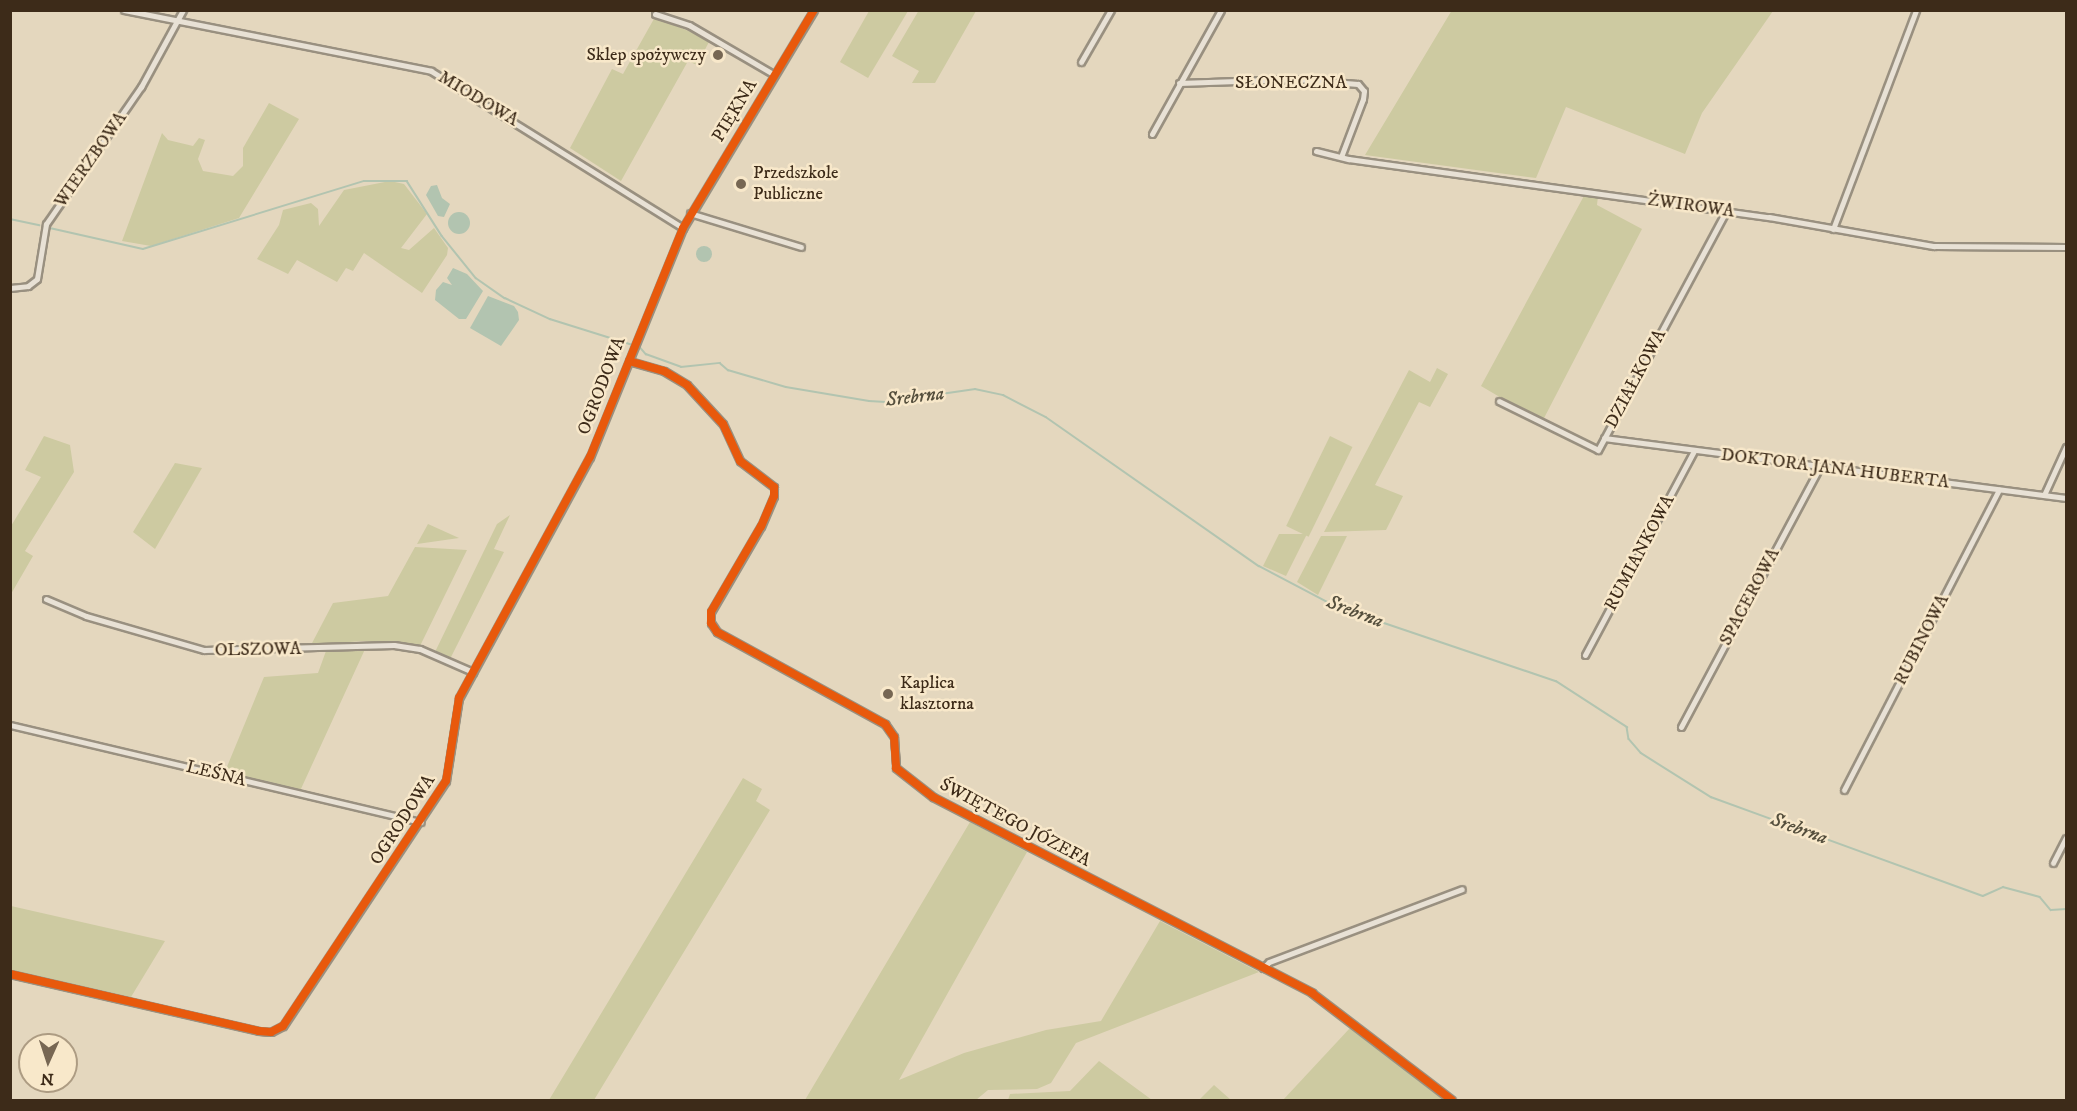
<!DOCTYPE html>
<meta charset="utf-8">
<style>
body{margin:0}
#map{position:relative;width:2077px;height:1111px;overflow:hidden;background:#e4d7be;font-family:"IM FELL DW Pica",serif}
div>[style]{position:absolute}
.green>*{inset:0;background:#cdcaa1;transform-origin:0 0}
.water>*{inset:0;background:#b2c4b0}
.round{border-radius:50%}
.stream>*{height:1.5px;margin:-0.75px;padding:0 0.75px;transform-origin:0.75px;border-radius:0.75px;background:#b2c4b0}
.roads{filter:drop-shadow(2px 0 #999080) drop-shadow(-2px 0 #999080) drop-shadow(0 2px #999080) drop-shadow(0 -2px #999080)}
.street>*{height:5px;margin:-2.5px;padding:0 2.5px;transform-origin:2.5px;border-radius:2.5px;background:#e8e1d5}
.cycleway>*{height:8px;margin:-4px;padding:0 4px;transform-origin:4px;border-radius:4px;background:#e8590c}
.dots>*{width:16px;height:16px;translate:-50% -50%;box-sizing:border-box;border:3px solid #f8e8ca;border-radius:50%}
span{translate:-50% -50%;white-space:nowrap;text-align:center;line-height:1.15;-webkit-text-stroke:5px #f8e8ca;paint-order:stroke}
.poi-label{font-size:18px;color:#3d2b19}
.right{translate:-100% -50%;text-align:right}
.left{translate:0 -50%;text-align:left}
.street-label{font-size:18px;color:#3d2b19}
.water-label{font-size:20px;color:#554f3d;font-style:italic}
.frame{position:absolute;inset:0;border:12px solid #3d2b19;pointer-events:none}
.north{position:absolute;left:18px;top:1033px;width:60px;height:60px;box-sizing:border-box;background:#f8e8ca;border:2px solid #ad9c83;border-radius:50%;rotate:183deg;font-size:16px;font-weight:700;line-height:24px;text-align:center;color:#3d2b19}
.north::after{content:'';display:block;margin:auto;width:21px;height:27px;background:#776753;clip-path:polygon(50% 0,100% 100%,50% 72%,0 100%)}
</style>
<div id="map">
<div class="green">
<i style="clip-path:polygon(919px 10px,976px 11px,935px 83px,912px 83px,919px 71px,892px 56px)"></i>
<i style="clip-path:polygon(1452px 10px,1773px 10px,1773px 11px,1702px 113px,1685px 154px,1566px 107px,1536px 178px,1365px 155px)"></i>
<i style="clip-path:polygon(869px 11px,908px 11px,868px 78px,840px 62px)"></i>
<i style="clip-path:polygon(655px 17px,710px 40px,697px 65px,688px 61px,621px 181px,570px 148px,612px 69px,623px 74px)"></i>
<i style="clip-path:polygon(269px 103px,299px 119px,239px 218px,151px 246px,122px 241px,162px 133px,168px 140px,193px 146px,199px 138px,205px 140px,198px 159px,203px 171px,233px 176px,243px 166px,243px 148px)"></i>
<i style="clip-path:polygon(390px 181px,404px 184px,427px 214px,401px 248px,409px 250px,434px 228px,448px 248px,447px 255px,422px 293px,364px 253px,353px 271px,346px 268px,337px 282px,297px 260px,288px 274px,257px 259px,279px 225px,283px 210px,311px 203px,318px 209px,319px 226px,344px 190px)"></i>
<i style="clip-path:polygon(1585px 194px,1598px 196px,1597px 205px,1642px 229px,1542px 422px,1481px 386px)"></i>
<i style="clip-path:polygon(1437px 368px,1448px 374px,1430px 407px,1419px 402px,1375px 485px,1403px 496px,1386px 530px,1324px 532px,1409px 370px,1430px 382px)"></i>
<i style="clip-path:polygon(44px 436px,70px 445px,74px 472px,25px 551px,33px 556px,11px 594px,11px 526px,41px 477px,25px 470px)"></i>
<i style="left:1330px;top:436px;width:25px;height:100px;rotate:26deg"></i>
<i style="clip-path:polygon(175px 463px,202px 468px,155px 549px,133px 532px)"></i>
<i style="clip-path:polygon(510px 515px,494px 549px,504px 552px,450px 659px,435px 652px,497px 524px)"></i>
<i style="clip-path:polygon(428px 524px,459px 538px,417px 544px)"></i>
<i style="clip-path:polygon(1279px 534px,1307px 534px,1286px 576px,1263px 566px)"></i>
<i style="clip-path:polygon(1321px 536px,1347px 536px,1318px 595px,1297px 582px)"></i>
<i style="clip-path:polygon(415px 547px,467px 550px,420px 646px,363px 641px,311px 645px,333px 603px,388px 596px)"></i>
<i style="clip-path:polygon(366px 647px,300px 791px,224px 774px,264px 677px,318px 673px,326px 651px)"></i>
<i style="clip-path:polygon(743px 778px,762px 789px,756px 801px,770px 810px,594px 1100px,549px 1100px)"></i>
<i style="clip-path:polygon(970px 822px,1027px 852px,899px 1080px,964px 1053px,1046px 1030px,1101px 1021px,1160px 921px,1259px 972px,1076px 1043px,1051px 1083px,1037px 1089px,988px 1090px,976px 1100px,805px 1100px)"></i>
<i style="clip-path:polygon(11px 906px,165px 941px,131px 997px,11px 970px)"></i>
<i style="clip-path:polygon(1350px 1028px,1445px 1100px,1283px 1100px)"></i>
<i style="clip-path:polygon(1099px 1061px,1152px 1100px,1008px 1100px,1010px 1094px,1070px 1091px)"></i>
<i style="clip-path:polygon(1214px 1085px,1231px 1100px,1199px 1100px)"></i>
</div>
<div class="water">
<i style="clip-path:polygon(437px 185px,442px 198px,450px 204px,444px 217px,438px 216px,426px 195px,431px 186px)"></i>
<i class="round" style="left:448px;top:212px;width:22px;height:22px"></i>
<i class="round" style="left:696px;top:246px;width:16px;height:16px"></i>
<i style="clip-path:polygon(453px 268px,467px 274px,483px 291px,466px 319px,459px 319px,435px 300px,436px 290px,443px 282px,452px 285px,447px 278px)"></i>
<i style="clip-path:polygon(488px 296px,514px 306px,518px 312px,519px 320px,501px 346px,470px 328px)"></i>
</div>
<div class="stream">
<i style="left:10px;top:219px;width:30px;rotate:12deg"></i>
<i style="left:50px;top:228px;width:95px;rotate:12.7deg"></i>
<i style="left:143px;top:249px;width:231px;rotate:-17.1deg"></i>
<i style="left:364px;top:181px;width:43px"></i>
<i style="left:407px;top:181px;width:65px;rotate:57.5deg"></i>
<i style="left:442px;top:236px;width:54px;rotate:51deg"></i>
<i style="left:476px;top:278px;width:35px;rotate:35deg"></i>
<i style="left:505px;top:298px;width:50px;rotate:25deg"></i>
<i style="left:550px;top:319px;width:84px;rotate:17.4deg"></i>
<i style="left:639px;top:346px;width:11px;rotate:49deg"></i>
<i style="left:646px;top:354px;width:37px;rotate:20deg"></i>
<i style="left:681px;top:367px;width:39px;rotate:-6deg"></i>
<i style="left:720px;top:363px;width:11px;rotate:41deg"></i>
<i style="left:728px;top:370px;width:60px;rotate:16.3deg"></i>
<i style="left:786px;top:387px;width:84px;rotate:9.6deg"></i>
<i style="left:869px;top:401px;width:17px;rotate:3deg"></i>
<i style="left:886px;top:402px;width:90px;rotate:-8.3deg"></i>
<i style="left:975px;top:389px;width:29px;rotate:12deg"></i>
<i style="left:1003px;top:395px;width:48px;rotate:27.1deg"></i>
<i style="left:1046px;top:417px;width:260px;rotate:35deg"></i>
<i style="left:1259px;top:566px;width:88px;rotate:27.7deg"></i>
<i style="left:1337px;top:607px;width:231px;rotate:18.7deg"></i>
<i style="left:1556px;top:681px;width:85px;rotate:32.9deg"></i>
<i style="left:1627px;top:727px;width:12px;rotate:81deg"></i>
<i style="left:1629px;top:739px;width:18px;rotate:49deg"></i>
<i style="left:1641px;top:753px;width:83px;rotate:32.2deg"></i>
<i style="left:1711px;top:797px;width:289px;rotate:20deg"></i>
<i style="left:1983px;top:896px;width:22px;rotate:-24deg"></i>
<i style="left:2003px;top:887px;width:38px;rotate:15deg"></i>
<i style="left:2040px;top:897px;width:17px;rotate:50deg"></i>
<i style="left:2051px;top:910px;width:15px;rotate:-4deg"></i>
</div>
<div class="roads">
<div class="street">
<i style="left:124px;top:10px;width:313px;rotate:11.2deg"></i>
<i style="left:431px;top:71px;width:297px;rotate:31.9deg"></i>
<i style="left:655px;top:14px;width:36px;rotate:18deg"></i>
<i style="left:689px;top:25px;width:99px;rotate:30.2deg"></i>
<i style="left:1081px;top:62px;width:60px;rotate:-60deg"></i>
<i style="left:1179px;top:83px;width:117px;rotate:-2deg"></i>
<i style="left:1296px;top:79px;width:62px;rotate:4.6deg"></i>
<i style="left:1358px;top:84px;width:9px;rotate:49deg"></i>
<i style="left:1364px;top:91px;width:8px;rotate:97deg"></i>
<i style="left:1363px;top:99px;width:62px;rotate:110.8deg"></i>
<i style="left:1152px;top:134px;width:142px;rotate:-60.9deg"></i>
<i style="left:1316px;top:151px;width:34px;rotate:14deg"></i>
<i style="left:1349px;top:159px;width:424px;rotate:7.9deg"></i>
<i style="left:1769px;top:217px;width:168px;rotate:10deg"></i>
<i style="left:1934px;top:246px;width:132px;rotate:0.4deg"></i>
<i style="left:690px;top:213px;width:116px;rotate:17deg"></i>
<i style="left:1833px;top:229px;width:234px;rotate:-69.2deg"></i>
<i style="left:10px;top:288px;width:18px;rotate:-6deg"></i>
<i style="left:28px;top:286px;width:11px;rotate:-38deg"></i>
<i style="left:37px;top:279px;width:56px;rotate:-80.7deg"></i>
<i style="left:46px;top:224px;width:167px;rotate:-55.3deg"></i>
<i style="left:141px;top:87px;width:88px;rotate:-61.4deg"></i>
<i style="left:629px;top:361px;width:36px;rotate:16deg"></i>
<i style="left:664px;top:371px;width:27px;rotate:31deg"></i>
<i style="left:687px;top:385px;width:53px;rotate:47.3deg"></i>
<i style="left:723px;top:424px;width:41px;rotate:65.3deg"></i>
<i style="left:740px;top:461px;width:43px;rotate:37.4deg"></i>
<i style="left:774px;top:487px;width:9px;rotate:90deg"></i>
<i style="left:774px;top:496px;width:33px;rotate:113deg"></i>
<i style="left:761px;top:526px;width:99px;rotate:120.2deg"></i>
<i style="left:711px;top:612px;width:11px;rotate:90deg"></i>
<i style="left:711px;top:623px;width:11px;rotate:56deg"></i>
<i style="left:717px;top:632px;width:192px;rotate:28.7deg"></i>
<i style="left:885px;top:724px;width:16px;rotate:55deg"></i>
<i style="left:894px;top:737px;width:31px;rotate:86deg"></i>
<i style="left:896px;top:768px;width:47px;rotate:38.1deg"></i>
<i style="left:933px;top:797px;width:427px;rotate:27.3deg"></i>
<i style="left:1312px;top:993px;width:176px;rotate:37.4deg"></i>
<i style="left:1499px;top:401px;width:110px;rotate:26.3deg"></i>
<i style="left:1598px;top:450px;width:271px;rotate:-61.8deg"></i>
<i style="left:1604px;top:438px;width:466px;rotate:7.4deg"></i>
<i style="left:2044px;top:495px;width:53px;rotate:-65.4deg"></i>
<i style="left:46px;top:599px;width:43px;rotate:23deg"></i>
<i style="left:86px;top:616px;width:123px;rotate:16.1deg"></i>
<i style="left:204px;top:650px;width:190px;rotate:-1.5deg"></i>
<i style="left:394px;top:645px;width:26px;rotate:9deg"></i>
<i style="left:420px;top:649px;width:58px;rotate:23.5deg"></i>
<i style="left:1585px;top:655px;width:231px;rotate:-61.9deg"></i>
<i style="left:10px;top:725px;width:422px;rotate:13.3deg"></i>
<i style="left:1681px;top:727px;width:295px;rotate:-61.9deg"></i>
<i style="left:1844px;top:790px;width:338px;rotate:-62.7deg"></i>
<i style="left:2053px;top:863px;width:28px;rotate:-63deg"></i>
<i style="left:1263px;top:968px;width:8px;rotate:-45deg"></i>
<i style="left:1269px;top:962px;width:206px;rotate:-20.7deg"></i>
<i style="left:10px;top:974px;width:255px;rotate:12.9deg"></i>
<i style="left:259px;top:1031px;width:12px;rotate:5deg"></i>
<i style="left:271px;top:1032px;width:13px;rotate:-27deg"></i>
<i style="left:283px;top:1026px;width:294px;rotate:-56.4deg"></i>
<i style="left:446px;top:781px;width:84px;rotate:-81.1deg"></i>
<i style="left:459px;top:698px;width:274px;rotate:-61.5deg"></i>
<i style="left:590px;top:457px;width:247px;rotate:-67.9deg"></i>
<i style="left:683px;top:228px;width:254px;rotate:-59deg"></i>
</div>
</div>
<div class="cycleway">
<i style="left:629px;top:361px;width:36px;rotate:16deg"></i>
<i style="left:664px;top:371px;width:27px;rotate:31deg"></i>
<i style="left:687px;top:385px;width:53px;rotate:47.3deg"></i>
<i style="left:723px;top:424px;width:41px;rotate:65.3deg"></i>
<i style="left:740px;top:461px;width:43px;rotate:37.4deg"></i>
<i style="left:774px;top:487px;width:9px;rotate:90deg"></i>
<i style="left:774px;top:496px;width:33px;rotate:113deg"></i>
<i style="left:761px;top:526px;width:99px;rotate:120.2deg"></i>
<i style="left:711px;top:612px;width:11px;rotate:90deg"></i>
<i style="left:711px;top:623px;width:11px;rotate:56deg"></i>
<i style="left:717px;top:632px;width:192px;rotate:28.7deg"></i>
<i style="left:885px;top:724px;width:16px;rotate:55deg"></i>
<i style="left:894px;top:737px;width:31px;rotate:86deg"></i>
<i style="left:896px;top:768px;width:47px;rotate:38.1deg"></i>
<i style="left:933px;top:797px;width:427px;rotate:27.3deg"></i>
<i style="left:1312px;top:993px;width:176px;rotate:37.4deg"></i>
<i style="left:10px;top:974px;width:255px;rotate:12.9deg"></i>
<i style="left:259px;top:1031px;width:12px;rotate:5deg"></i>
<i style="left:271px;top:1032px;width:13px;rotate:-27deg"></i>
<i style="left:283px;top:1026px;width:294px;rotate:-56.4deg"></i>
<i style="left:446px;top:781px;width:84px;rotate:-81.1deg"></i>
<i style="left:459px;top:698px;width:274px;rotate:-61.5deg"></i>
<i style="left:590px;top:457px;width:247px;rotate:-67.9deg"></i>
<i style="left:683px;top:228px;width:254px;rotate:-59deg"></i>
</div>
<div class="dots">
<i style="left:718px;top:55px;background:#776753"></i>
<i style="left:741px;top:184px;background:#776753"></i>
<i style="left:888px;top:694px;background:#776753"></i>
</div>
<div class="poi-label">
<span class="right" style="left:706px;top:55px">Sklep spożywczy</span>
<span class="left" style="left:753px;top:184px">Przedszkole<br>Publiczne</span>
<span class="left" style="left:900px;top:694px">Kaplica<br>klasztorna</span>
</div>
<div class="street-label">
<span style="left:1291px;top:83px">SŁONECZNA</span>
<span style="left:478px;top:99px;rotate:31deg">MIODOWA</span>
<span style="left:735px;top:111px;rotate:-59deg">PIĘKNA</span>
<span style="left:91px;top:160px;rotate:-55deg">WIERZBOWA</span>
<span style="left:1691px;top:206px;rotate:8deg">ŻWIROWA</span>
<span style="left:1636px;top:379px;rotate:-62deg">DZIAŁKOWA</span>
<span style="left:602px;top:386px;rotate:-69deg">OGRODOWA</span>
<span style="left:1835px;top:469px;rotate:7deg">DOKTORA JANA HUBERTA</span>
<span style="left:1640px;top:553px;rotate:-62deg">RUMIANKOWA</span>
<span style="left:1750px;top:597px;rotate:-62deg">SPACEROWA</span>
<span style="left:1922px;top:640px;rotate:-63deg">RUBINOWA</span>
<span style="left:258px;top:650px;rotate:-1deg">OLSZOWA</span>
<span style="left:216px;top:774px;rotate:14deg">LEŚNA</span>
<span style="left:403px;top:820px;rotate:-57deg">OGRODOWA</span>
<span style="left:1015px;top:823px;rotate:28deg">ŚWIĘTEGO JÓZEFA</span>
</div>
<div class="water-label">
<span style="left:915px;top:397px;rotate:-7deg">Srebrna</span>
<span style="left:1355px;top:612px;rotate:21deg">Srebrna</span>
<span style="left:1799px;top:829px;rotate:20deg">Srebrna</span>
</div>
<div class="frame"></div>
<div class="north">N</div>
</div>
